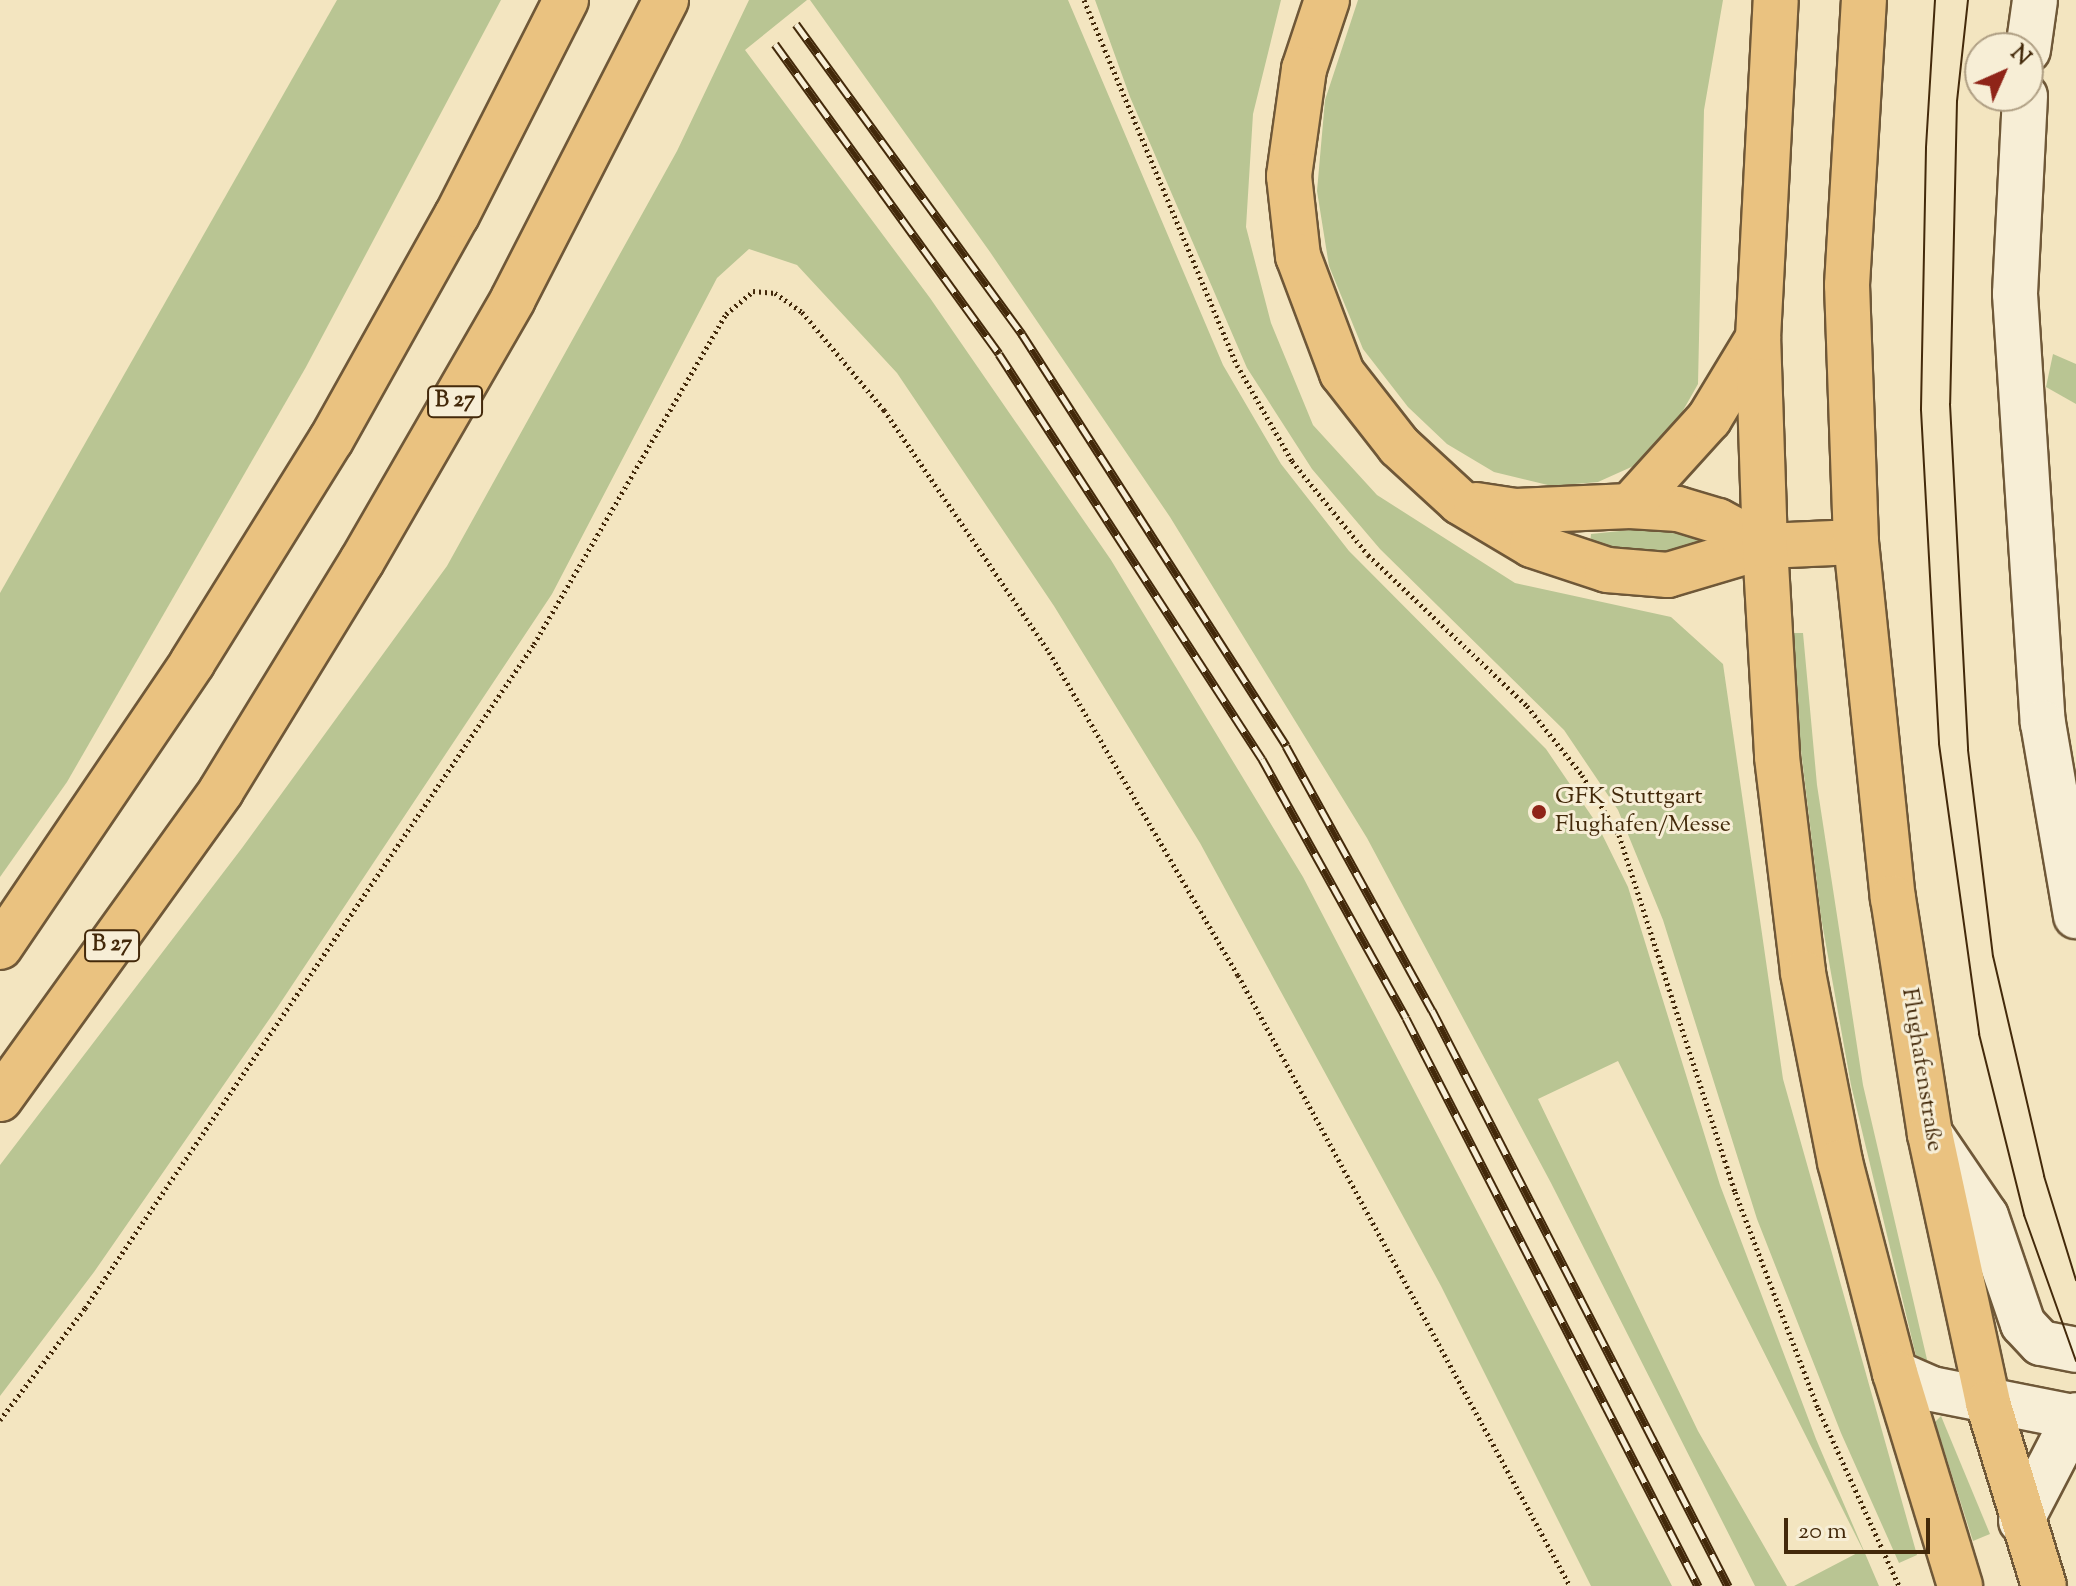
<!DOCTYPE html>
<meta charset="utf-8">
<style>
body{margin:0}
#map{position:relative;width:2076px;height:1586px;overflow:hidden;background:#f3e5c0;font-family:"Sorts Mill Goudy",serif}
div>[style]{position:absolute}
.green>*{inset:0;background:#b9c593}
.path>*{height:5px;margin-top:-2.5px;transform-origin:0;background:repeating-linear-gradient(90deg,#43290a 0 2px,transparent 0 6px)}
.roads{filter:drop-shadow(2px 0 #6f5838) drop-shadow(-2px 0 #6f5838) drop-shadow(0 2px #6f5838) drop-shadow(0 -2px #6f5838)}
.minor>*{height:44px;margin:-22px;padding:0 22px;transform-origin:22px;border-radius:22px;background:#f7eed6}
.major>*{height:44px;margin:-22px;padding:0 22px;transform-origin:22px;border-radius:22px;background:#eac280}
.highway>*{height:44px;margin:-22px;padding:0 22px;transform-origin:22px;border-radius:22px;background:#eac280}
.tram>*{height:2px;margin:-1px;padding:0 1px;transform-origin:1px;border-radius:1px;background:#43290a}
.rail>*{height:9px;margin-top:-4.5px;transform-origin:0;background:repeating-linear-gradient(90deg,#f7eed6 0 18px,#43290a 0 36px);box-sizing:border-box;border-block:2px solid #43290a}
.dots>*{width:22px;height:22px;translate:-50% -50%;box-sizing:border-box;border:4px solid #f7eed6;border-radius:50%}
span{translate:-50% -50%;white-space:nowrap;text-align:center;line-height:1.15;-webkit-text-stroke:6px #f7eed6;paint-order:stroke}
.shield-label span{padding:2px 6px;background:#f7eed6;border:2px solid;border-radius:6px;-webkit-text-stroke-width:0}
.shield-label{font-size:22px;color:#43290a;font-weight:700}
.poi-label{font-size:24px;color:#43290a}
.left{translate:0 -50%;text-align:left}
.street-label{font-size:24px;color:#43290a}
.north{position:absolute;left:1964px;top:32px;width:80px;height:80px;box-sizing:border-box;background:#f7eed6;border:2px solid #af9f84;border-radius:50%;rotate:45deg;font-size:22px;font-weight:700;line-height:32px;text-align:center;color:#43290a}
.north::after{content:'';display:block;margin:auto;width:28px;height:36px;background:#8f2418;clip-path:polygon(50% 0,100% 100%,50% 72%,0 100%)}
.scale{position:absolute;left:1784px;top:1518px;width:146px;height:36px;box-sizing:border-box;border:4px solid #43290a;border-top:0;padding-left:10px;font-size:24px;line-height:28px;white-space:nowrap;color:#43290a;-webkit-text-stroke:6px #f7eed6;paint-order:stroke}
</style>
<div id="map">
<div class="green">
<i style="clip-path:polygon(337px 0,501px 0,306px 367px,67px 782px,0 877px,0 593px)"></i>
<i style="clip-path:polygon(749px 0,807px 0,745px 50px,930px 298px,1111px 560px,1303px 877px,1672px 1586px,1591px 1586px,1441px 1286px,1200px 843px,1054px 606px,897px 373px,797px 265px,749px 249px,717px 278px,552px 594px,277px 1008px,94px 1272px,0 1396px,0 1165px,242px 848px,447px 566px,677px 151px)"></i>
<i style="clip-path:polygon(810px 0,1068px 0,1223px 365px,1281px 464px,1349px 551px,1546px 749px,1597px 824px,1628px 887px,1720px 1185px,1816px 1439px,1879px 1586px,1794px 1586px,1863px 1550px,1618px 1061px,1538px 1099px,1698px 1431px,1787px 1586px,1755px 1586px,1551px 1183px,1367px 838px,1170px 517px,990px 252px)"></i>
<i style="clip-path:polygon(1095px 0,1281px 0,1253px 114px,1246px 227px,1271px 323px,1313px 425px,1377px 495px,1515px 583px,1671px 617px,1723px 664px,1783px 1079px,1917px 1555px,1899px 1563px,1841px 1433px,1757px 1219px,1663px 920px,1618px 810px,1564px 730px,1380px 549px,1312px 469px,1247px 368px,1130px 97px)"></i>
<i style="clip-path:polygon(1358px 0,1723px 0,1704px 110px,1698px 384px,1672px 430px,1638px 464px,1598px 482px,1552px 486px,1494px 472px,1447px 444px,1408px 407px,1363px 349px,1329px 266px,1317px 191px,1325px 100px)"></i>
<i style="clip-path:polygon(2053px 354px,2076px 364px,2076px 404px,2046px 387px)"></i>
<i style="clip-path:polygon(1668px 526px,1699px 529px,1699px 544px,1666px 552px,1590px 544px,1591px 534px)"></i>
<i style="clip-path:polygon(1787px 633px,1803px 633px,1817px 785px,1863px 1085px,1929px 1368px,1917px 1360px,1851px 1085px,1821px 917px)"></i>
<i style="clip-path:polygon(1941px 1416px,1990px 1534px,1973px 1541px,1935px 1422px)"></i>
</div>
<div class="path">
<i style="left:1084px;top:0;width:396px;rotate:67.3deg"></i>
<i style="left:1237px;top:365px;width:111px;rotate:60.2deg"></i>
<i style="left:1292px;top:461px;width:121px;rotate:51deg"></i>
<i style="left:1368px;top:555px;width:219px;rotate:43.5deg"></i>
<i style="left:1527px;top:706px;width:88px;rotate:51.4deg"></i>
<i style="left:1582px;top:775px;width:70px;rotate:58.3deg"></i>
<i style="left:1619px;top:835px;width:375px;rotate:72deg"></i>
<i style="left:1735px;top:1192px;width:231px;rotate:69deg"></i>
<i style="left:1818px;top:1408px;width:196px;rotate:65.5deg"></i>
<i style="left:0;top:1420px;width:141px;rotate:-52.8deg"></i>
<i style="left:85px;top:1308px;width:802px;rotate:-55.93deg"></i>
<i style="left:534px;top:644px;width:382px;rotate:-59.8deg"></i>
<i style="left:726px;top:314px;width:35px;rotate:-40deg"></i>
<i style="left:753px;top:291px;width:22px;rotate:5deg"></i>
<i style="left:775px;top:293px;width:33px;rotate:35deg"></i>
<i style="left:802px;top:312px;width:128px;rotate:50.1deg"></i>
<i style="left:884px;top:410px;width:293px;rotate:55.7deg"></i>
<i style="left:1049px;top:652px;width:374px;rotate:59.7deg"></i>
<i style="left:1238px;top:975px;width:695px;rotate:61.48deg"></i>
</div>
<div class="roads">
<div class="minor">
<i style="left:2028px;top:50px;width:50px;rotate:-82deg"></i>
<i style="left:2025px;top:96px;width:198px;rotate:92.9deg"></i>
<i style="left:2015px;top:294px;width:430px;rotate:86.3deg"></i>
<i style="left:2043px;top:723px;width:196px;rotate:80.3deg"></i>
<i style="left:1930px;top:1134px;width:99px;rotate:55.7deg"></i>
<i style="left:1986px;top:1216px;width:114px;rotate:71.1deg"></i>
<i style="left:2023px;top:1324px;width:26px;rotate:47deg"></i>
<i style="left:2041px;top:1343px;width:36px;rotate:11deg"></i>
<i style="left:1895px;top:1373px;width:40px;rotate:23.4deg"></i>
<i style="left:1932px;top:1389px;width:144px;rotate:11.2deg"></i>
<i style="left:2021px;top:1521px;width:119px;rotate:-62.6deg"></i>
</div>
<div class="major">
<i style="left:1327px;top:0;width:73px;rotate:108.4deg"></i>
<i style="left:1304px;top:69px;width:108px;rotate:98deg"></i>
<i style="left:1289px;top:176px;width:81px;rotate:83.6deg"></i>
<i style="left:1298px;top:256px;width:125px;rotate:69.4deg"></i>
<i style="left:1342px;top:373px;width:93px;rotate:52deg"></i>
<i style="left:1399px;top:446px;width:83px;rotate:42.6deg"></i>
<i style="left:1460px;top:502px;width:84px;rotate:30.8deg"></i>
<i style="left:1532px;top:545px;width:79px;rotate:18.4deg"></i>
<i style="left:1607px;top:570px;width:61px;rotate:4.7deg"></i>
<i style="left:1668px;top:575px;width:101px;rotate:-16.6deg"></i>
<i style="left:1765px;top:546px;width:91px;rotate:-2.5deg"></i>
<i style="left:1856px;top:542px;width:358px;rotate:84.1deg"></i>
<i style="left:1893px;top:898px;width:239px;rotate:81.1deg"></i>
<i style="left:1930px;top:1134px;width:275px;rotate:77.8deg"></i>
<i style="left:1988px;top:1403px;width:191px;rotate:73deg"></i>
<i style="left:1476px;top:505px;width:40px;rotate:8.5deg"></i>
<i style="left:1516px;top:511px;width:114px;rotate:-2.5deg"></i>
<i style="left:1630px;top:506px;width:48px;rotate:3.6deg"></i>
<i style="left:1678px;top:509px;width:42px;rotate:16.7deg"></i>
<i style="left:1718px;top:521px;width:53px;rotate:28deg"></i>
<i style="left:1630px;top:506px;width:118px;rotate:-47.8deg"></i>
<i style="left:1709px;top:419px;width:95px;rotate:-58.8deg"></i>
<i style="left:1765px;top:546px;width:211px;rotate:86.7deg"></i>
<i style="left:1777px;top:757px;width:218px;rotate:83.1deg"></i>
<i style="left:1803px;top:973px;width:193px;rotate:78.9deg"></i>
<i style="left:1840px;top:1162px;width:218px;rotate:75.4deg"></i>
<i style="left:1895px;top:1373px;width:223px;rotate:73deg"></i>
</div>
<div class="highway">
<i style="left:1856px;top:542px;width:257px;rotate:-92deg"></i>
<i style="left:1847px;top:285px;width:286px;rotate:-86.6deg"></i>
<i style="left:1765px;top:546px;width:208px;rotate:-91.9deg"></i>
<i style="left:1758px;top:338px;width:338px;rotate:-87deg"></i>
<i style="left:0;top:947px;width:343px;rotate:-55.9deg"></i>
<i style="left:192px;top:663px;width:263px;rotate:-58.1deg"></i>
<i style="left:331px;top:440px;width:258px;rotate:-60.8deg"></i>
<i style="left:457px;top:215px;width:241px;rotate:-63.1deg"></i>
<i style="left:0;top:1099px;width:379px;rotate:-54.3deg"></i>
<i style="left:221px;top:791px;width:270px;rotate:-58.5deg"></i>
<i style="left:362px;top:561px;width:302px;rotate:-60deg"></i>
<i style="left:513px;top:299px;width:336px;rotate:-62.9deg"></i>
</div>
</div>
<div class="tram">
<i style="left:1935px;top:0;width:148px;rotate:93.5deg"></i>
<i style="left:1926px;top:148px;width:262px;rotate:91.1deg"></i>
<i style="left:1921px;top:410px;width:334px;rotate:86.9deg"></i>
<i style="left:1939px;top:744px;width:293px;rotate:82.1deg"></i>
<i style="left:1979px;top:1034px;width:187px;rotate:76deg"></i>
<i style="left:2024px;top:1215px;width:155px;rotate:70.4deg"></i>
<i style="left:1968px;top:0;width:102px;rotate:96.2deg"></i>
<i style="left:1957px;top:101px;width:303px;rotate:91.3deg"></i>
<i style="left:1950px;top:404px;width:346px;rotate:87deg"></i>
<i style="left:1968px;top:750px;width:208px;rotate:83.1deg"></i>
<i style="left:1993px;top:956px;width:226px;rotate:76.9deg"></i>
<i style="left:2044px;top:1176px;width:109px;rotate:72.9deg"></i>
</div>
<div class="rail">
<i style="left:796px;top:24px;width:384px;rotate:53.9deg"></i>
<i style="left:1022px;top:334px;width:489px;rotate:57.3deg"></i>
<i style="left:1286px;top:746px;width:302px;rotate:61.1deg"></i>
<i style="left:1432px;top:1010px;width:648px;rotate:62.8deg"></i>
<i style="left:775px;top:44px;width:382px;rotate:54.1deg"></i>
<i style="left:999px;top:354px;width:483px;rotate:57deg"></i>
<i style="left:1262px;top:759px;width:296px;rotate:60.9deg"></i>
<i style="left:1406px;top:1018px;width:639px;rotate:62.79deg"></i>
</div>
<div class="dots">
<i style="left:1539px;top:812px;background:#8f2418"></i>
</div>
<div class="shield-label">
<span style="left:455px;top:402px">B 27</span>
<span style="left:112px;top:946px">B 27</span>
</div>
<div class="poi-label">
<span class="left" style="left:1555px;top:812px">GFK Stuttgart<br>Flughafen/Messe</span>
</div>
<div class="street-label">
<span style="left:1921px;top:1070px;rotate:81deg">Flughafenstraße</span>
</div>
<div class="north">N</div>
<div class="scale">20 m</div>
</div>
